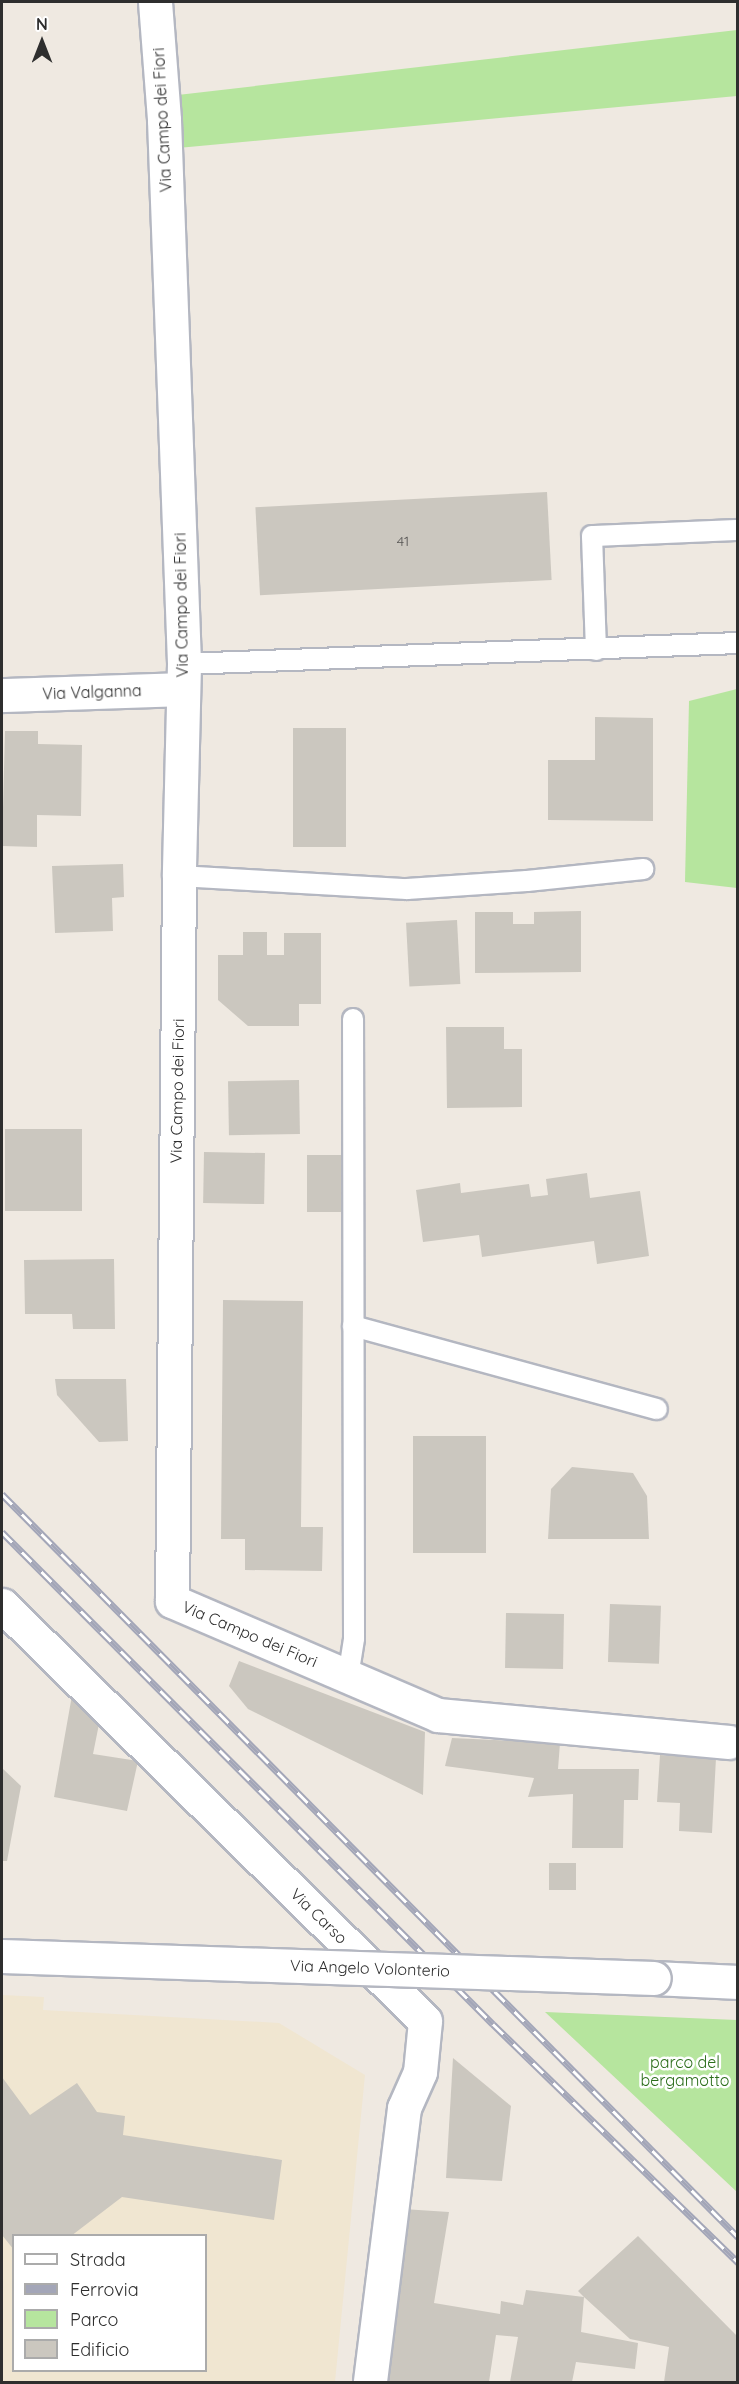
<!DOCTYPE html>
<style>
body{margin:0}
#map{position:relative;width:739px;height:2384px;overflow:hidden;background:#efe9e1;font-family:Quicksand,sans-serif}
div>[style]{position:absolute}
.education>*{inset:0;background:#f0e6d1}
.green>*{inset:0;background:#b6e59e}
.building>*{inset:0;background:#cbc7bf;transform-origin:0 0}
.roads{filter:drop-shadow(2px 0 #b4b7c1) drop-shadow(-2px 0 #b4b7c1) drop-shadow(0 2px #b4b7c1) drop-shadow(0 -2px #b4b7c1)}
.service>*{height:20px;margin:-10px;padding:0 10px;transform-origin:10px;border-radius:10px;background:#fff}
.minor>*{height:33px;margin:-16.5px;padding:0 16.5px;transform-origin:16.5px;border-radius:16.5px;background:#fff}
.tertiary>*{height:33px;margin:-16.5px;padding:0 16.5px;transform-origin:16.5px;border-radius:16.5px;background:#fff}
.rail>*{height:7px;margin-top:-3.5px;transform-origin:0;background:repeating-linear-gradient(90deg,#fff 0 14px,#a3a6b8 0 28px);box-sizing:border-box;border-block:2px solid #a3a6b8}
.bridges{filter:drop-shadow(2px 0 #b4b7c1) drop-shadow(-2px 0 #b4b7c1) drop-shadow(0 2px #b4b7c1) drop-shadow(0 -2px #b4b7c1)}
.tertiary-bridge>*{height:33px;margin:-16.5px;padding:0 16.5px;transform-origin:16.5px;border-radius:16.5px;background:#fff}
span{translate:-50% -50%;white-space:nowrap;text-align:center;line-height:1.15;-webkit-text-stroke:5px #fff;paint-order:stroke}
.number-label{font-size:14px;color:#555452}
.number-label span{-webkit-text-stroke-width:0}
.street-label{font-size:16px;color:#2e2e2e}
.park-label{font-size:16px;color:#2c6e1b}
.frame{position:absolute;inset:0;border:3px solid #2e2e2e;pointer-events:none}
.legend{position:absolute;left:12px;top:2234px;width:195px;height:138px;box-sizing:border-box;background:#fff;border:2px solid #ababab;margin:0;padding:8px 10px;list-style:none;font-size:18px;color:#2e2e2e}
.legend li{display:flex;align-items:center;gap:12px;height:30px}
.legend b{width:30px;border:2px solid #ababab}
.north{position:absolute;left:12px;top:12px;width:60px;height:60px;-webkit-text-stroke:4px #fff;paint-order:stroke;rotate:0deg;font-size:16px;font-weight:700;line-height:24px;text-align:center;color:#2e2e2e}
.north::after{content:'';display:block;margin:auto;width:21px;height:27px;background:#2e2e2e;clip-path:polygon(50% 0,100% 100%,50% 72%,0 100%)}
</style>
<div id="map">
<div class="education">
<i style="clip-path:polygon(evenodd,2px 1995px,44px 1997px,43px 2010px,279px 2023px,365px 2075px,335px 2382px,2px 2382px,2px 1995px,14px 2236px,206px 2236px,206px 2370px,14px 2370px,14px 2236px)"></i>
</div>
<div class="green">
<i style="clip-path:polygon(737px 30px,737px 96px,178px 148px,169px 96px)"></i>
<i style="clip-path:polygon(737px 689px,737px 888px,685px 882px,689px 701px)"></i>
<i style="clip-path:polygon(545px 2012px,737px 2020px,737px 2193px,737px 2192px)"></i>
</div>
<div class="building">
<i style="left:547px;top:492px;width:88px;height:292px;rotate:87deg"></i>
<i style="clip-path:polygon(595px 717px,653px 718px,653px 821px,548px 820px,548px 760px,595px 760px)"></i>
<i style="left:293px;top:728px;width:53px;height:119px"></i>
<i style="clip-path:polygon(5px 731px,38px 731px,38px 744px,82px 745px,81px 816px,37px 815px,37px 847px,2px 846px)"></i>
<i style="clip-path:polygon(123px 864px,124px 897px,112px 898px,113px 931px,55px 933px,52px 866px)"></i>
<i style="clip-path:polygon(581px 911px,581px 972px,475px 973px,475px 912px,513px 912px,513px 924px,534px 924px,534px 912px)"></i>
<i style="left:457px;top:920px;width:64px;height:51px;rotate:87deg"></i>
<i style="clip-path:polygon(243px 932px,267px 932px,267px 955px,284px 955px,284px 933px,321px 933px,321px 1004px,299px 1004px,299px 1026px,248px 1026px,218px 1000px,218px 955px,243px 955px)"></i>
<i style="clip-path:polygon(446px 1027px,504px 1027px,504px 1049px,522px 1049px,522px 1107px,447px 1108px)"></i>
<i style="left:299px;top:1080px;width:54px;height:71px;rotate:89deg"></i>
<i style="left:5px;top:1129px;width:77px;height:82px"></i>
<i style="left:204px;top:1152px;width:61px;height:51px;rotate:1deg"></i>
<i style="left:307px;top:1155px;width:36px;height:57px"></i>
<i style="clip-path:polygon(587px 1173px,590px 1198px,640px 1191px,649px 1256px,597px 1264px,594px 1241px,482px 1257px,479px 1235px,423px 1242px,416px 1190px,460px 1183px,461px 1193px,529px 1184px,531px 1197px,548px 1195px,546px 1179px)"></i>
<i style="clip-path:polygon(114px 1259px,115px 1329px,73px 1329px,72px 1314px,25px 1314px,24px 1260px)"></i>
<i style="clip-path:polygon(223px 1300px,303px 1301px,301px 1527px,323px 1527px,322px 1571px,245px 1570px,245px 1539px,221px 1539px)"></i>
<i style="clip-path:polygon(55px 1379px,126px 1379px,128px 1441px,99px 1442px,57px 1395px)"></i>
<i style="left:413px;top:1436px;width:73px;height:117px"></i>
<i style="clip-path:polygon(572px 1467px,633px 1473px,647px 1496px,649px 1539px,548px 1539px,551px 1489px)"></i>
<i style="left:610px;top:1604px;width:51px;height:58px;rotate:2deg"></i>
<i style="left:506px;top:1613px;width:58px;height:55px;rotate:1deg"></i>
<i style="clip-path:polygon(239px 1661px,425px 1732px,423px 1795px,248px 1709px,229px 1686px)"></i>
<i style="clip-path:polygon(74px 1684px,102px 1709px,93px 1754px,138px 1761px,127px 1811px,54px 1797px)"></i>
<i style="clip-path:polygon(452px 1738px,560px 1743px,558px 1769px,639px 1769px,638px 1800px,624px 1800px,623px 1848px,572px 1848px,573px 1794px,528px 1797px,534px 1778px,445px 1766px)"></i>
<i style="clip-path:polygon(660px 1755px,716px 1758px,712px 1833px,679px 1831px,680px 1803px,657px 1802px)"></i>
<i style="clip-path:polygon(2px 1768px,21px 1786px,7px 1861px,2px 1861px)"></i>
<i style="left:549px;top:1863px;width:27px;height:27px"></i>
<i style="clip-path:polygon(453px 2058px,511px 2106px,502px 2181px,446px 2178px)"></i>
<i style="clip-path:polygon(2px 2077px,30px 2115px,77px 2083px,97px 2112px,125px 2116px,123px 2135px,282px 2160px,274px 2220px,122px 2197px,71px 2236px,14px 2236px,14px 2250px,2px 2235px)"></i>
<i style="clip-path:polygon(403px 2209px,449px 2212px,434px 2303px,500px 2314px,501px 2301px,523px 2305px,526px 2290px,584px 2297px,578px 2291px,638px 2236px,738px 2337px,738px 2382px,664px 2382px,669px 2347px,630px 2339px,584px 2297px,581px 2332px,638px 2343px,635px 2369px,576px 2362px,572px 2382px,510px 2382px,518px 2337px,496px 2335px,489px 2382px,380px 2382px)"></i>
</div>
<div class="roads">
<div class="service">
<i style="left:596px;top:650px;width:114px;rotate:-92deg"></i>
<i style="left:592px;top:536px;width:146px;rotate:-2.4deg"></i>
<i style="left:184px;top:664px;width:554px;rotate:-2.17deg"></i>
<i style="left:179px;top:876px;width:228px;rotate:3.3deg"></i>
<i style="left:407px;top:889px;width:120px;rotate:-3.8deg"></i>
<i style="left:527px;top:881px;width:117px;rotate:-5.9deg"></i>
<i style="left:353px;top:1326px;width:315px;rotate:15.3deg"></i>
<i style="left:348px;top:1677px;width:39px;rotate:-81deg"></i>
<i style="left:354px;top:1638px;width:619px;rotate:-90.09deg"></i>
</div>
<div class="minor">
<i style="left:155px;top:2px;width:118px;rotate:85.6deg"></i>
<i style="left:164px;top:120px;width:544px;rotate:87.89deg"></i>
<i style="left:184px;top:664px;width:212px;rotate:91.4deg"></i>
<i style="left:179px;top:876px;width:725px;rotate:90.55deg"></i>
<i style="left:172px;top:1601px;width:289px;rotate:23.2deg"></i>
<i style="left:438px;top:1715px;width:292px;rotate:5.3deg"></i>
<i style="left:2px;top:695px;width:181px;rotate:-1.9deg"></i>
<i style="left:2px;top:1605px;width:593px;rotate:44.52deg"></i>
<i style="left:425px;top:2021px;width:51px;rotate:95.6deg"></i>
<i style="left:420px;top:2072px;width:39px;rotate:114deg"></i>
<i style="left:404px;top:2108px;width:276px;rotate:97.1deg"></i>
</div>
<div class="tertiary">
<i style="left:654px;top:1978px;width:84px;rotate:2.7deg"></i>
</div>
</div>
<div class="rail">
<i style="left:2px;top:1494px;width:1046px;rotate:45.27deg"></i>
<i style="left:2px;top:1532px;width:695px;rotate:45.06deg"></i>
<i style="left:493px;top:2024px;width:342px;rotate:44.2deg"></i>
</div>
<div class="bridges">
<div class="tertiary-bridge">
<i style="left:2px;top:1956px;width:652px;rotate:1.93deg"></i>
</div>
</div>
<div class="number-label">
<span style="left:403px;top:541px">41</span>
</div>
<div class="street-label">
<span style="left:162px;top:120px;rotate:-93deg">Via Campo dei Fiori</span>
<span style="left:181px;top:605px;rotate:-91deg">Via Campo dei Fiori</span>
<span style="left:92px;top:692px;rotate:-2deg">Via Valganna</span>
<span style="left:177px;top:1091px;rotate:-89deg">Via Campo dei Fiori</span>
<span style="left:250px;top:1634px;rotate:23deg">Via Campo dei Fiori</span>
<span style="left:319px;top:1916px;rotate:44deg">Via Carso</span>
<span style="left:370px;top:1968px;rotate:2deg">Via Angelo Volonterio</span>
</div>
<div class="park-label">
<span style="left:685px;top:2071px">parco del<br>bergamotto</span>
</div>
<div class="frame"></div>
<ul class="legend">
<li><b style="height:8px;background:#fff"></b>Strada</li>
<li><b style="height:8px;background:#a3a6b8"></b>Ferrovia</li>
<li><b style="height:16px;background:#b6e59e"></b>Parco</li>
<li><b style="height:16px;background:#cbc7bf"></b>Edificio</li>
</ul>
<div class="north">N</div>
</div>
